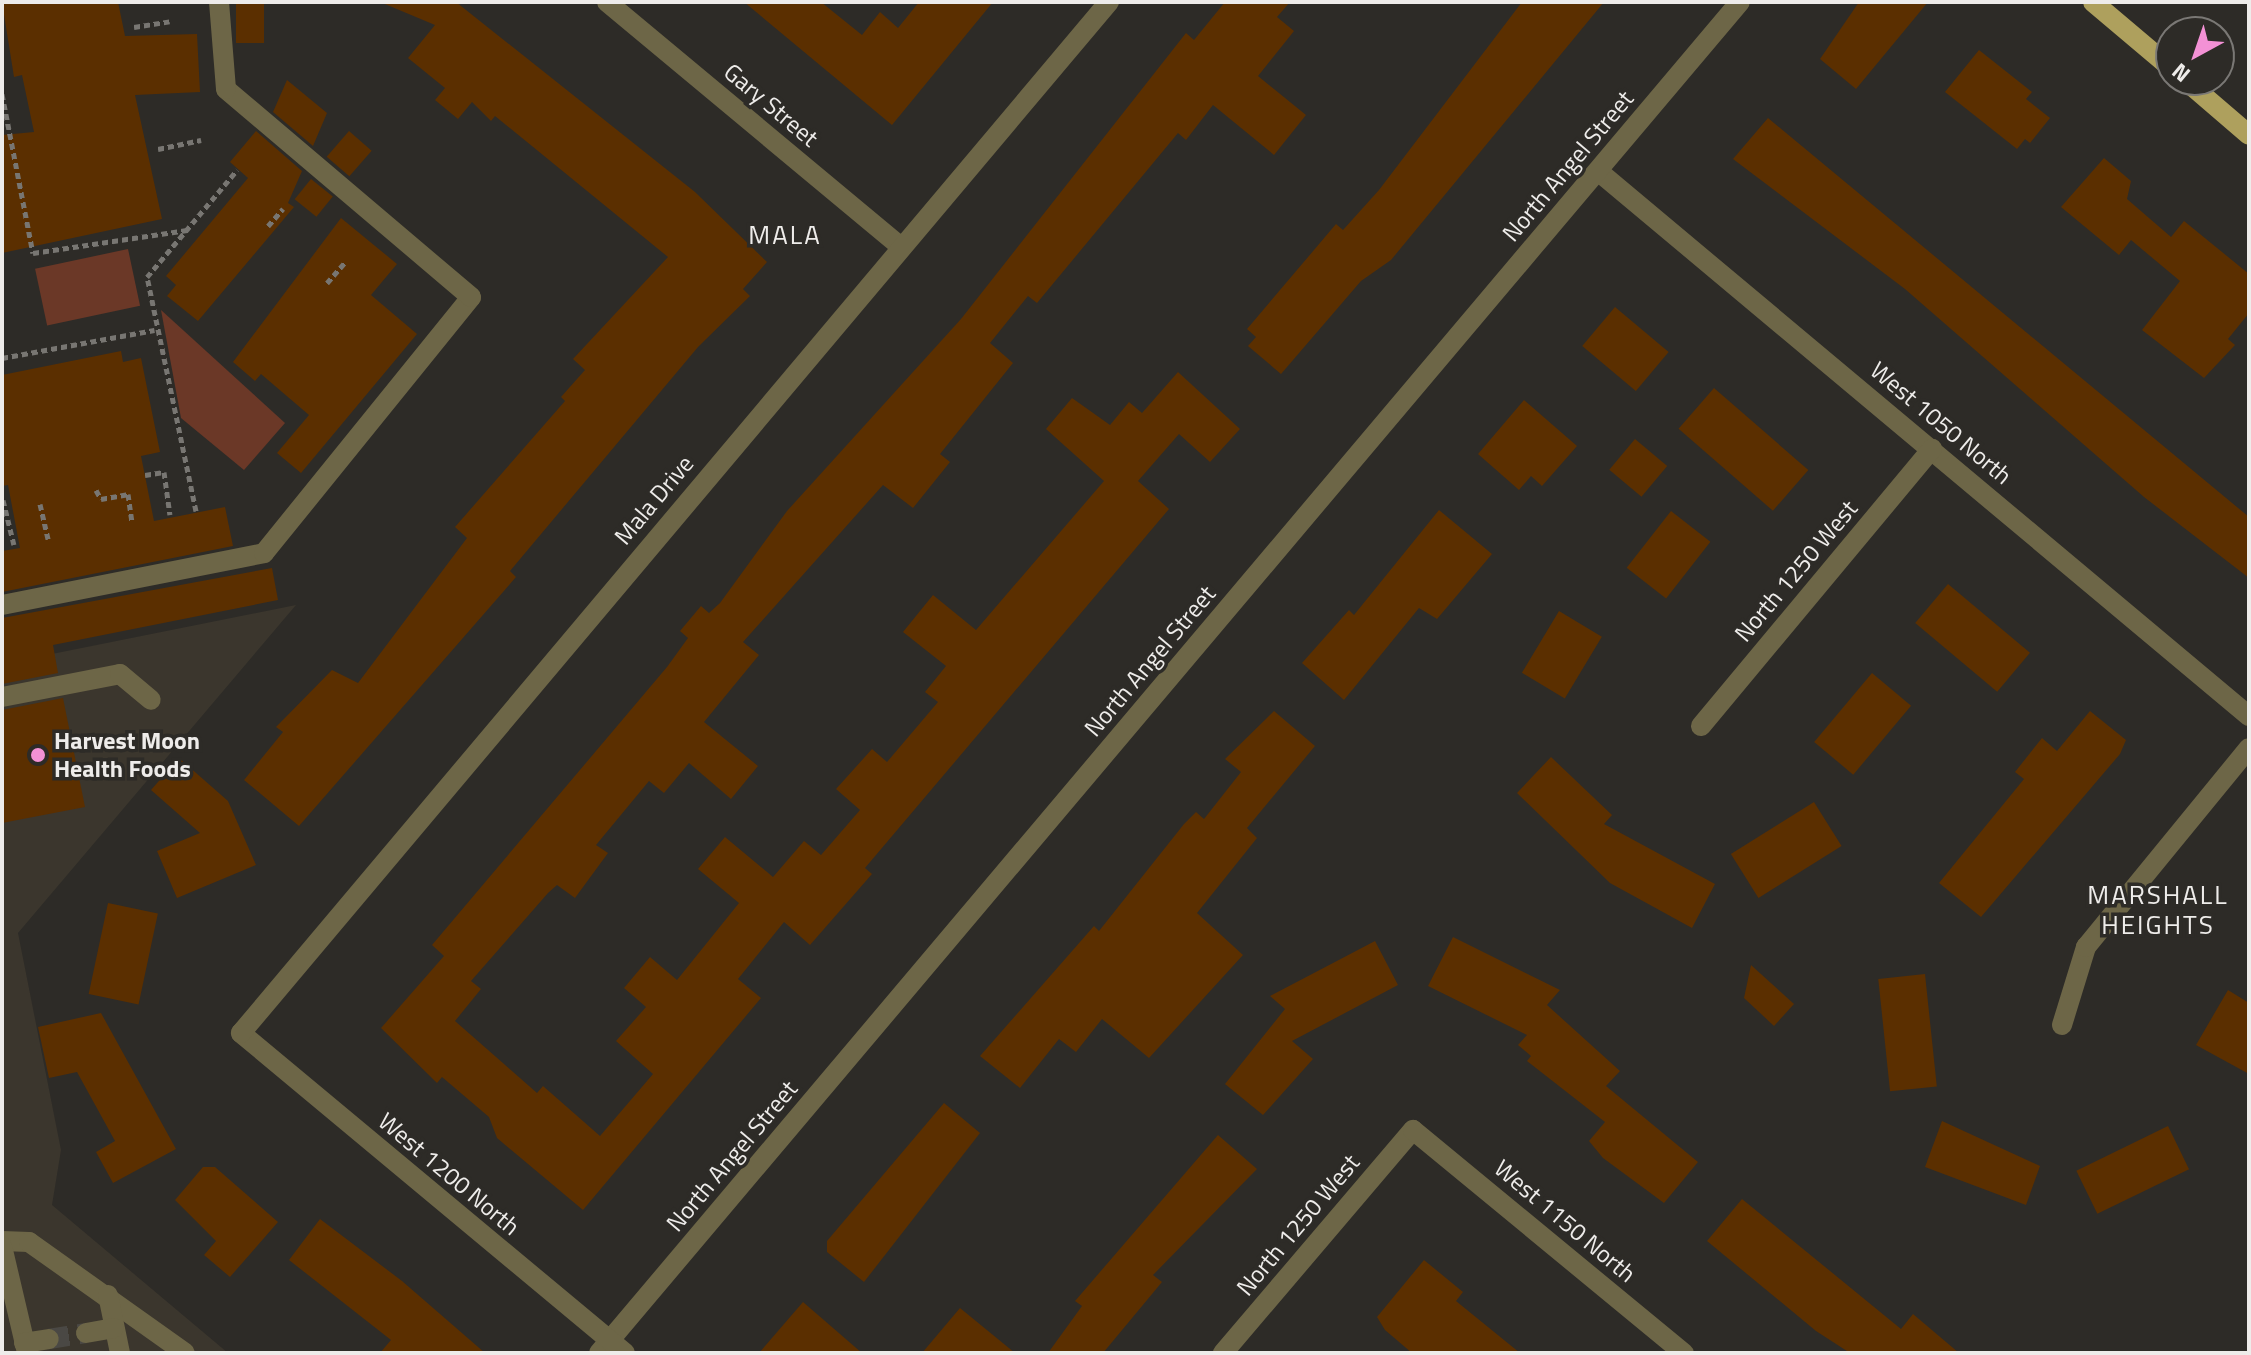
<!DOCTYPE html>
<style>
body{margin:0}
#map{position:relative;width:2251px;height:1355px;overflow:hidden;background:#2d2b27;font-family:"Titillium Web",sans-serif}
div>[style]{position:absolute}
.built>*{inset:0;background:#3b362d}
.green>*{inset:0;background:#6b3827;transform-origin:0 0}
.building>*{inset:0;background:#5b2f00;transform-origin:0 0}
.minor-tunnel>*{height:20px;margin-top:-10px;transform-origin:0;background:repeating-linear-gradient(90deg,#4a4844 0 20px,transparent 0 30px)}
.path>*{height:5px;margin-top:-2.5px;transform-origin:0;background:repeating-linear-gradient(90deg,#787672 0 6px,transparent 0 10px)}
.minor>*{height:20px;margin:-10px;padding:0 10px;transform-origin:10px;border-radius:10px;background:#6d6647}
.major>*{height:20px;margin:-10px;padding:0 10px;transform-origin:10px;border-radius:10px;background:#aea05d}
.dots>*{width:22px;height:22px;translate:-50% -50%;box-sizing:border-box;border:4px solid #2d2b27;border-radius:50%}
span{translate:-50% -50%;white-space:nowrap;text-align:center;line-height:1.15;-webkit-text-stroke:7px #2d2b27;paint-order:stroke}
.street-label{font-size:24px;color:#eeecea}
.poi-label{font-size:24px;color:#eeecea;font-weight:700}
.left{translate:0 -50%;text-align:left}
.neighbourhood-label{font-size:26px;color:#eeecea;letter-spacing:2px}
.frame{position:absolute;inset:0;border:4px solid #eeecea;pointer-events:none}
.north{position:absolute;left:2155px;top:16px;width:80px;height:80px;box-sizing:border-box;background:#2d2b27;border:2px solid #7a7875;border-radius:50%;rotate:220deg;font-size:22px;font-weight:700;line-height:32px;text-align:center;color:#eeecea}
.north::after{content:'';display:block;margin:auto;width:28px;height:36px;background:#f391d5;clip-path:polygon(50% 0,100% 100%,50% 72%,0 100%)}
</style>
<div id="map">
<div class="built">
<i style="clip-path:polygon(296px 605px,18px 933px,61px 1150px,52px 1205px,228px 1353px,2px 1353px,2px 664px)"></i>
</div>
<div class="green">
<i style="left:128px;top:249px;width:58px;height:95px;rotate:78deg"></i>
<i style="clip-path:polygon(161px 310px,285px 423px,244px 470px,181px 418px)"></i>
</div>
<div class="building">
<i style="clip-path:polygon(2px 2px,118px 2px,125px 36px,197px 34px,200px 92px,135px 95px,162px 219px,2px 253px,2px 135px,34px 132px,22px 75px,14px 77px)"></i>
<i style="left:236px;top:2px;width:28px;height:41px"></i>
<i style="clip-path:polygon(380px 2px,456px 2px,695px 192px,767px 262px,743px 289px,750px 296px,698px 347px,510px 571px,516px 577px,299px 826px,244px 780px,283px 732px,276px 727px,332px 670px,358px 683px,467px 538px,455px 527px,565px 401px,561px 397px,585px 370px,573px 359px,668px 257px,495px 116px,491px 121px,472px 102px,458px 119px,435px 100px,445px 88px,408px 58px,435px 25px)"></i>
<i style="clip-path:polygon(744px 2px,821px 2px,862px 35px,880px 12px,898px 28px,919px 2px,993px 2px,892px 125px)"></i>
<i style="clip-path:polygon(1225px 2px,1290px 2px,1277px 17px,1294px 31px,1258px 76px,1306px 115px,1274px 155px,1213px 105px,1186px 140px,1178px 133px,1037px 303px,1028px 296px,990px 343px,1013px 363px,940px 454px,950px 462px,913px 508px,883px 485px,743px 642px,759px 655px,704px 722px,758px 766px,731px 799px,689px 763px,664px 793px,649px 781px,596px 845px,608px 853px,575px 898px,557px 885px,548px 893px,471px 981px,481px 989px,455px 1021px,537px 1093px,543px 1086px,600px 1136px,653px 1074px,616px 1041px,646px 1007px,624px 988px,650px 957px,677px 980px,739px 903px,698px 869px,725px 837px,773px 877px,804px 841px,821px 855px,860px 810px,836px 789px,872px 749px,887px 762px,938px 702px,925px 692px,946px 666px,903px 632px,933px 595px,976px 630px,1104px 481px,1046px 429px,1072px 398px,1110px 425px,1129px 402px,1142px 413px,1178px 372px,1240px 429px,1210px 462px,1179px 434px,1138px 481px,1169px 509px,865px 868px,872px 874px,810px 945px,784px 922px,738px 979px,761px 998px,583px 1210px,497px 1138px,489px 1117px,442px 1077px,437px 1083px,381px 1028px,444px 956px,432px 945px,667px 667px,688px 638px,680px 631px,701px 606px,709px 613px,720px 603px,787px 511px,961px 319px,1186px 33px,1194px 40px)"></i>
<i style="clip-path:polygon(1522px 2px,1604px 2px,1391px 260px,1361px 281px,1281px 374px,1248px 346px,1256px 337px,1247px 329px,1336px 224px,1343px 230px,1379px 190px)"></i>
<i style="clip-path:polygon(1859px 2px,1928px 2px,1856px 89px,1820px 59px)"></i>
<i style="clip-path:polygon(1979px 50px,2032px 92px,2026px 99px,2050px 118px,2030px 143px,2025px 139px,2017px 149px,1945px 92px)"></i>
<i style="clip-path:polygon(287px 80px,327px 113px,313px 146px,273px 112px)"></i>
<i style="clip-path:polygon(1768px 118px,2249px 517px,2249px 578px,2144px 497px,1905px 289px,1733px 159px)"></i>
<i style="clip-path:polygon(256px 131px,302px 171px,288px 203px,294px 207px,198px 321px,167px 296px,176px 285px,166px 276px,248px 178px,230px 162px)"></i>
<i style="left:349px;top:131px;width:30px;height:34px;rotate:41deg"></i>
<i style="clip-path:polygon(2104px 158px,2131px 181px,2127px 199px,2171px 237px,2184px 221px,2249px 274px,2249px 313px,2228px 339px,2235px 345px,2204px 378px,2142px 330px,2180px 281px,2131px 240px,2119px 255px,2061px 207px)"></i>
<i style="left:311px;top:179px;width:28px;height:26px;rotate:39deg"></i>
<i style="clip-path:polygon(341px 218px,397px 264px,371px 295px,417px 334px,301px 473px,277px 453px,309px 415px,261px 374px,255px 381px,233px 362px)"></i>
<i style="left:1615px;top:307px;width:70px;height:51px;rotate:40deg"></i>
<i style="clip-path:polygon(121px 351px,123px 362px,141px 358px,160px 452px,141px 456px,154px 521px,225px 507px,233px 546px,2px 592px,2px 551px,20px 548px,8px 485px,2px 486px,2px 375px)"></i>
<i style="left:1714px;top:388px;width:125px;height:54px;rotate:41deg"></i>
<i style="clip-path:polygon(1524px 400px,1577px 446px,1542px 486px,1531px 476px,1519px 490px,1478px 454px)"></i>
<i style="left:1635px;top:439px;width:42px;height:40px;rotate:40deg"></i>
<i style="clip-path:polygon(1439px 510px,1492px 554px,1437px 619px,1419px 608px,1344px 700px,1302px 663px,1349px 610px,1354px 615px)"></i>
<i style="left:1671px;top:511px;width:50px;height:72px;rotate:38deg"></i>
<i style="clip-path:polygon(272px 568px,278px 600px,53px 645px,58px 673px,2px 684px,2px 618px)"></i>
<i style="left:1948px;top:584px;width:107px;height:51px;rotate:40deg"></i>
<i style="left:1559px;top:611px;width:50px;height:72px;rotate:31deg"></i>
<i style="left:1872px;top:673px;width:51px;height:90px;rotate:40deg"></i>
<i style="clip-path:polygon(63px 698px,85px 807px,2px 823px,2px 710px)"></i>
<i style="clip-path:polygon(1274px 711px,1315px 746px,1247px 828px,1257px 838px,1197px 913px,1243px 955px,1149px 1058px,1102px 1019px,1076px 1052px,1059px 1039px,1020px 1088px,980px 1056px,1094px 926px,1099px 931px,1184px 824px,1196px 812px,1204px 819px,1241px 772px,1225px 759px)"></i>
<i style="clip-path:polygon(2090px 711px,2126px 740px,2120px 754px,1981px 917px,1939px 883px,2024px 779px,2015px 772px,2042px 738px,2057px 751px)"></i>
<i style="clip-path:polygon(1551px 757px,1612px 815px,1604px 824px,1715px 884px,1692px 928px,1610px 883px,1517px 793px)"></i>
<i style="clip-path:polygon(179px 758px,228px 801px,256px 865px,177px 898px,157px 851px,200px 833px,151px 790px)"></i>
<i style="left:1814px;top:802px;width:52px;height:98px;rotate:58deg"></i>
<i style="left:108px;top:903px;width:51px;height:93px;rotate:12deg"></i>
<i style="clip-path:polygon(1453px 937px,1560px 990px,1547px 1005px,1620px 1071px,1606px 1086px,1698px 1162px,1664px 1203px,1603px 1158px,1589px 1141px,1605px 1122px,1527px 1061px,1531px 1056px,1518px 1045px,1527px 1035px,1428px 986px)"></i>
<i style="clip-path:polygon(1375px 941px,1398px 985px,1292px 1041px,1313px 1059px,1263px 1115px,1225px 1084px,1285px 1009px,1270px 996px)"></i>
<i style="clip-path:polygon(1751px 965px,1794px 1004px,1774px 1026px,1744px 998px)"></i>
<i style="left:1925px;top:974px;width:113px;height:47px;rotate:84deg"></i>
<i style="clip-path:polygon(2228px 990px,2249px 1003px,2249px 1074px,2196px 1045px)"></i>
<i style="clip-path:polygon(101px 1013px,176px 1149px,113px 1183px,96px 1152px,115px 1141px,77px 1072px,49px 1078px,38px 1027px)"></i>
<i style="clip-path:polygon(944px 1103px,980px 1133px,864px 1282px,827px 1252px,827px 1241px)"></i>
<i style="clip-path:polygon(1942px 1121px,2040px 1166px,2026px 1205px,1925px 1167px)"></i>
<i style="left:2168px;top:1126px;width:48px;height:102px;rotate:64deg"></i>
<i style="clip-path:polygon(1218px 1135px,1257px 1169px,1153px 1275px,1162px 1282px,1103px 1353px,1048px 1353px,1082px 1306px,1075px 1301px)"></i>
<i style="clip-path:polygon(203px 1167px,215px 1167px,278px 1222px,230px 1277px,204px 1255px,216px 1241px,175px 1200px)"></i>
<i style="clip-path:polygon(1742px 1199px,1901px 1329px,1913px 1314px,1959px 1353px,1850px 1353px,1816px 1331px,1707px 1241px)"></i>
<i style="clip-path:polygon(320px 1219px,402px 1281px,485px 1353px,380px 1353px,391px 1340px,289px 1260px)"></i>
<i style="clip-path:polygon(1424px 1260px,1463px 1292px,1456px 1301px,1520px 1353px,1412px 1353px,1385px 1330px,1377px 1317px)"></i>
<i style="clip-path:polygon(803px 1302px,862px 1353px,759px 1353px)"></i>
<i style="clip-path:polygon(960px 1308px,1015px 1353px,922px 1353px)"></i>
</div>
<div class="minor-tunnel">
<i style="left:49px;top:1339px;width:37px;rotate:-9deg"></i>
</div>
<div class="path">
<i style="left:134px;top:27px;width:36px;rotate:-9deg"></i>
<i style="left:2px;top:94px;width:162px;rotate:79deg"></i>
<i style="left:33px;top:253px;width:156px;rotate:-8.5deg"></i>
<i style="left:158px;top:149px;width:44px;rotate:-11.8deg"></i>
<i style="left:268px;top:226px;width:23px;rotate:-49deg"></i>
<i style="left:327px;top:283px;width:28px;rotate:-49deg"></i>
<i style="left:2px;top:358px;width:155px;rotate:-10.4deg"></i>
<i style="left:145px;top:475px;width:19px;rotate:-9deg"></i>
<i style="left:164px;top:472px;width:43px;rotate:82.1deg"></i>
<i style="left:96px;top:490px;width:10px;rotate:61deg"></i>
<i style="left:101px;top:499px;width:27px;rotate:-10deg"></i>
<i style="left:128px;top:494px;width:29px;rotate:82deg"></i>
<i style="left:3px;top:500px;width:46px;rotate:76.3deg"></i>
<i style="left:40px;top:504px;width:36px;rotate:77deg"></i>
<i style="left:196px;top:511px;width:239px;rotate:-101.8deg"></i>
<i style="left:147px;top:277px;width:140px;rotate:-49.9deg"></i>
</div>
<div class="minor">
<i style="left:607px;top:2px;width:383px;rotate:39.8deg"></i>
<i style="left:1598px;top:171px;width:849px;rotate:39.94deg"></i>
<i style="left:2px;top:605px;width:267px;rotate:-11.2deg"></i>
<i style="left:264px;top:553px;width:329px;rotate:-51deg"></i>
<i style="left:471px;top:297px;width:321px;rotate:-139.7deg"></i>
<i style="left:226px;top:89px;width:87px;rotate:-94.6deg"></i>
<i style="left:2px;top:697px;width:120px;rotate:-11deg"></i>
<i style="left:120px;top:674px;width:40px;rotate:40deg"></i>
<i style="left:1701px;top:726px;width:361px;rotate:-50.2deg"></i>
<i style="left:2062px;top:1025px;width:82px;rotate:-72.9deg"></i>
<i style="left:2086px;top:947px;width:257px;rotate:-50.7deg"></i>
<i style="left:2px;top:1241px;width:27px;rotate:2deg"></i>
<i style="left:29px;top:1242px;width:191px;rotate:35.4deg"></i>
<i style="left:2px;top:1246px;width:110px;rotate:76.8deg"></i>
<i style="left:108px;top:1295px;width:59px;rotate:78.3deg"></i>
<i style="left:86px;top:1333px;width:28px;rotate:-10deg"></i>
<i style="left:24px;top:1343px;width:25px;rotate:-9deg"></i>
<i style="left:599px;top:1353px;width:1768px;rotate:-49.82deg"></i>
<i style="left:625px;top:1353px;width:500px;rotate:-140.2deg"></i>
<i style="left:241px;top:1033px;width:1348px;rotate:-49.91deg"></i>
<i style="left:1223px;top:1353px;width:293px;rotate:-49.6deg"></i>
<i style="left:1413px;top:1130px;width:351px;rotate:39.5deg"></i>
</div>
<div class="major">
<i style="left:2093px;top:2px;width:102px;rotate:40.2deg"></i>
<i style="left:2185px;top:80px;width:84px;rotate:40.7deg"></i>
</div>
<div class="dots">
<i style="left:38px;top:755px;background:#f391d5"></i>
</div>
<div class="street-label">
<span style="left:771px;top:105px;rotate:40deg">Gary Street</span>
<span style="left:1568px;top:166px;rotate:-50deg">North Angel Street</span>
<span style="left:1941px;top:423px;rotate:40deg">West 1050 North</span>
<span style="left:654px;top:500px;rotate:-50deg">Mala Drive</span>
<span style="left:1796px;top:571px;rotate:-50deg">North 1250 West</span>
<span style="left:1150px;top:661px;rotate:-50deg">North Angel Street</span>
<span style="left:732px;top:1156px;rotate:-50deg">North Angel Street</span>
<span style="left:449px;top:1174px;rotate:40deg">West 1200 North</span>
<span style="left:1565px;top:1221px;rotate:40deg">West 1150 North</span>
<span style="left:1298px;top:1225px;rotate:-50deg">North 1250 West</span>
</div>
<div class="poi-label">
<span class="left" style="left:54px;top:755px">Harvest Moon<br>Health Foods</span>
</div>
<div class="neighbourhood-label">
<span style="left:785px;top:235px">MALA</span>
<span style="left:2158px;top:910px">MARSHALL<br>HEIGHTS</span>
</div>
<div class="frame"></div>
<div class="north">N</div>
</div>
